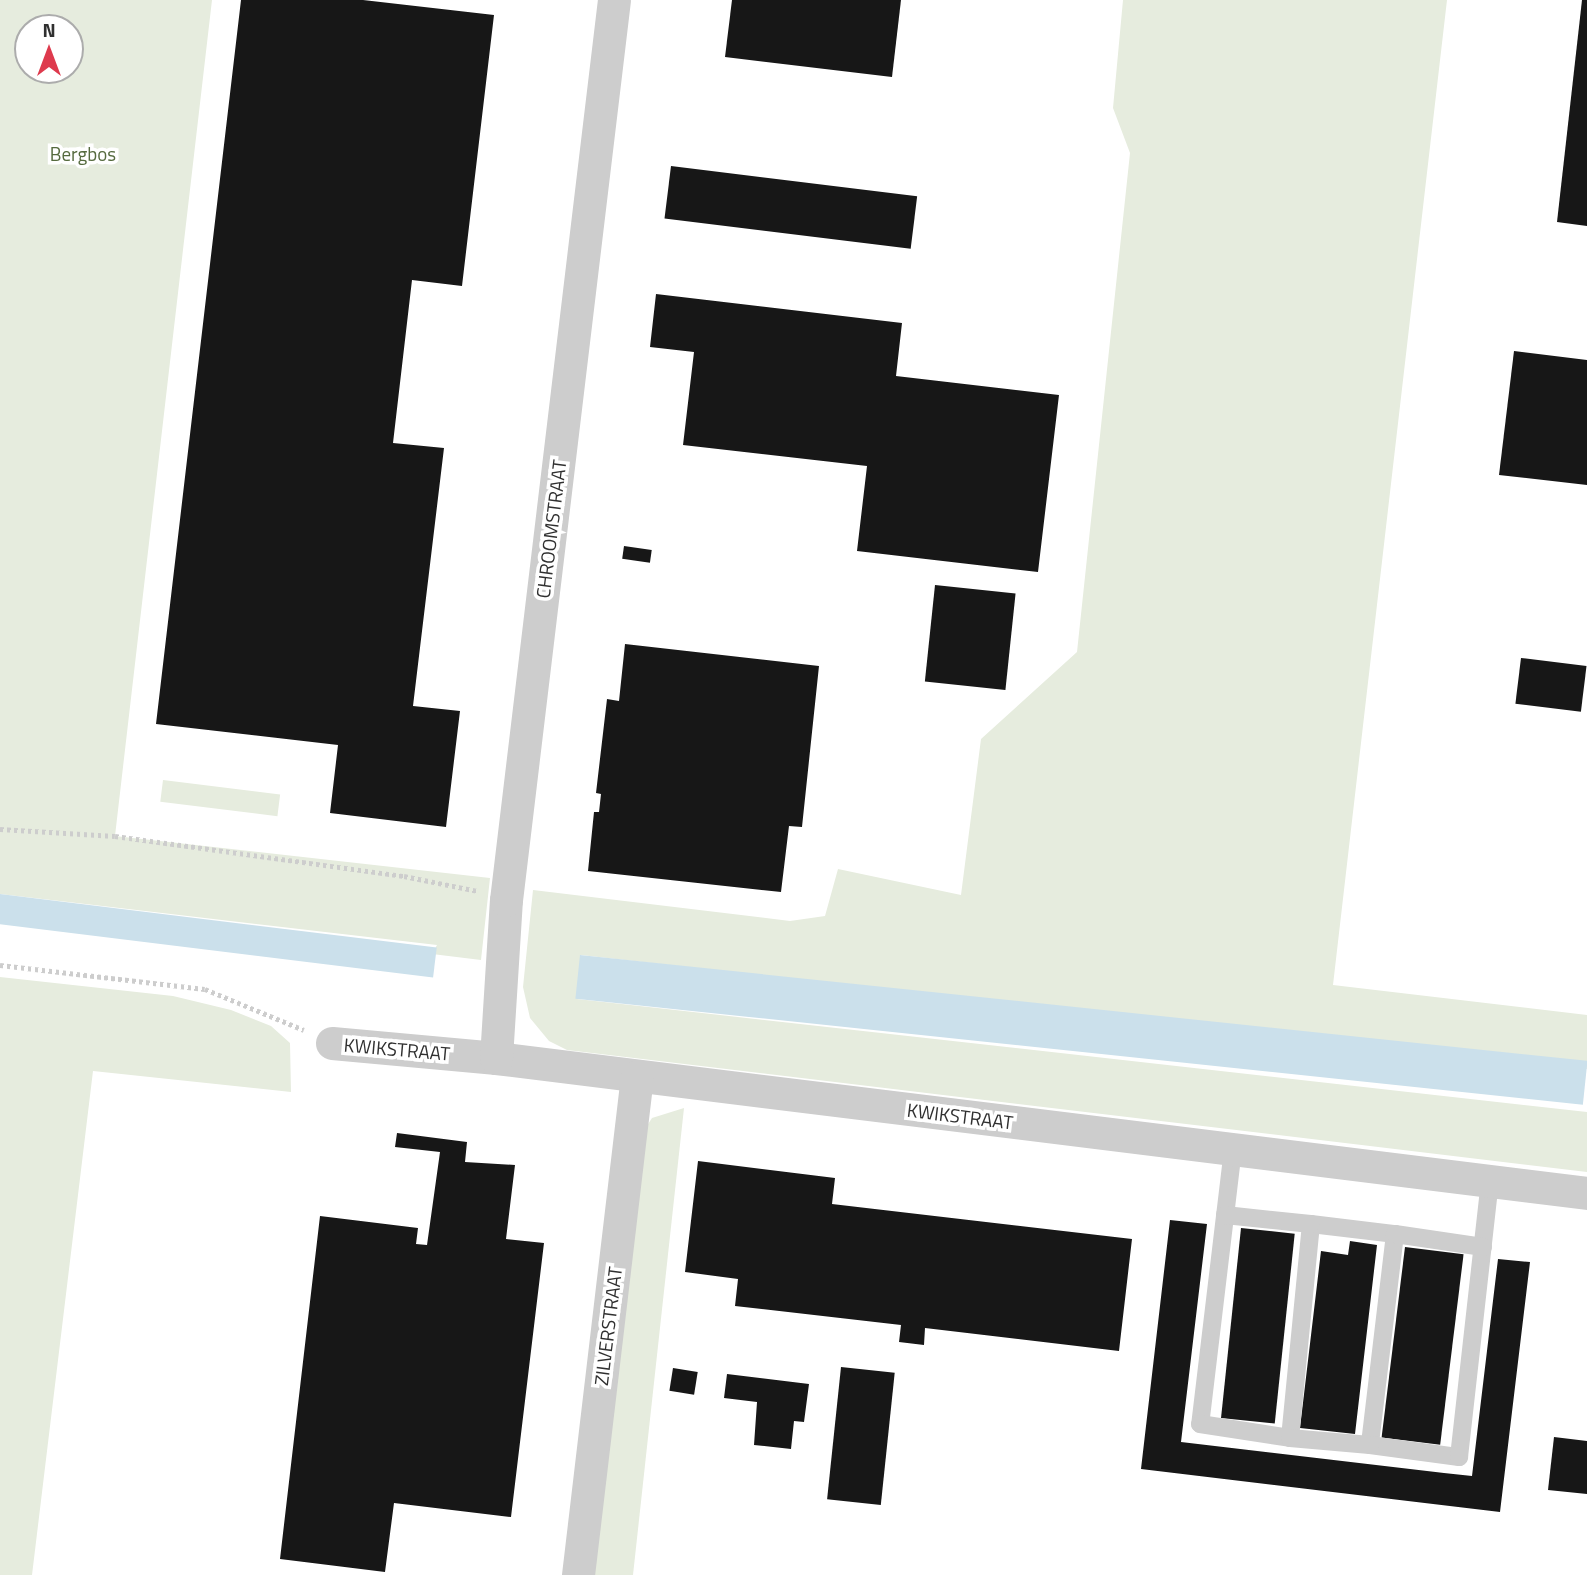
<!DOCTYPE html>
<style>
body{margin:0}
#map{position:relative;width:1587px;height:1575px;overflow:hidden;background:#fff;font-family:"Titillium Web",sans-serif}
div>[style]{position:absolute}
.green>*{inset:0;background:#e6ecde;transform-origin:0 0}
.water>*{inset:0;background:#cbe0eb;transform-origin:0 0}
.building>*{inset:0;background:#171717;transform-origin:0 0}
.path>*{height:4.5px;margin-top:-2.25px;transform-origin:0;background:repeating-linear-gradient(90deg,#cdcdcd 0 3.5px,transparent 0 7px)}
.lane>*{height:18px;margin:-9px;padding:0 9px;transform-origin:9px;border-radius:9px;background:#cdcdcd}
.street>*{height:33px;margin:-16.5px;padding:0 16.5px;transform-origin:16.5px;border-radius:16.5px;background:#cdcdcd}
span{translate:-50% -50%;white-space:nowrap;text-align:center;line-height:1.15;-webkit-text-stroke:7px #fff;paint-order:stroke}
.park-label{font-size:19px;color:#556a3e}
.street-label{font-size:19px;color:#303030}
.north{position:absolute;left:14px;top:14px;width:70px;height:70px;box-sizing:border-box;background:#fff;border:2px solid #acacac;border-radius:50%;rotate:0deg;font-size:19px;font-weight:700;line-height:28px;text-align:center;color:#303030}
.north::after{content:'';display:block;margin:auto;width:24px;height:32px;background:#de3a4d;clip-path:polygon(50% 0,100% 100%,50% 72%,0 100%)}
</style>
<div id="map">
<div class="green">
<i style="clip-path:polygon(evenodd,0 0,212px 0,115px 836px,490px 878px,481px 960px,432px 954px,437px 945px,0 894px,0 0,28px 28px,70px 28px,70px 70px,28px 70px,28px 28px)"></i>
<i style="clip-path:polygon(1123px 0,1447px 0,1333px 985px,1587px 1015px,1587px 1069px,581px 955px,577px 999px,1587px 1112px,1587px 1172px,567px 1050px,549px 1041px,530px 1018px,523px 987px,533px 890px,790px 921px,825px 916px,838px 869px,961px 895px,981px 739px,1077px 652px,1130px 153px,1113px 108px)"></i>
<i style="left:163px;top:780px;width:118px;height:22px;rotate:7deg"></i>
<i style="clip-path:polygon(0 977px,173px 996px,231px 1010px,271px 1026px,290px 1043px,291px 1092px,93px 1071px,32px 1575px,0 1575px)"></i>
<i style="clip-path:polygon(684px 1108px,633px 1575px,592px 1575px,641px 1135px,652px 1118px)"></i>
</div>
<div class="water">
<i style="left:0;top:894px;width:440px;height:30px;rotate:7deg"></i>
<i style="left:580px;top:955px;width:1013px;height:44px;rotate:6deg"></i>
</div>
<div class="building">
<i style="clip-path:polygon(241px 0,363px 0,494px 15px,462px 286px,412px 280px,393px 443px,444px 448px,413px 706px,460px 711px,446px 827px,330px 813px,338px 745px,156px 724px)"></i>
<i style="clip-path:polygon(732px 0,901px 0,892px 77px,725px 57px)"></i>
<i style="clip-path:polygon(1582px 0,1587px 0,1587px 226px,1557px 222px)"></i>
<i style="left:671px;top:166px;width:248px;height:53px;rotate:7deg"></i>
<i style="clip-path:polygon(656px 294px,902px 323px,896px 376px,1059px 395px,1038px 572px,857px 551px,867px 466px,683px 445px,694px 352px,650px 347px)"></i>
<i style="clip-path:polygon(1514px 351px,1587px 360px,1587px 485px,1499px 475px)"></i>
<i style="left:624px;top:546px;width:28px;height:13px;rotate:8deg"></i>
<i style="left:935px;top:585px;width:81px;height:97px;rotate:6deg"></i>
<i style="clip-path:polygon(625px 644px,819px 666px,802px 827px,789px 826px,781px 892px,588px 871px,594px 812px,599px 812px,601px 794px,596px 793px,607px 699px,619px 701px)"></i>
<i style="left:1521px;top:658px;width:66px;height:46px;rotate:7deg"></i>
<i style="clip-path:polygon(397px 1133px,467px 1142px,465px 1162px,515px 1165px,506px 1239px,544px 1243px,511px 1517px,394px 1503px,385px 1572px,280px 1559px,320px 1216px,418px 1228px,416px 1244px,427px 1245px,440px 1152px,395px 1147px)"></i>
<i style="clip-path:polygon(698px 1161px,835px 1178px,832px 1204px,1132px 1239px,1119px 1351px,925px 1328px,924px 1345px,899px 1342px,901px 1325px,735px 1306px,738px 1279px,685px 1272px)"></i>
<i style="clip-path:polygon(1170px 1220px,1207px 1224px,1181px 1442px,1444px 1473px,1472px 1476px,1498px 1259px,1530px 1262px,1500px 1512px,1141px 1469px)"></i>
<i style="left:1241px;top:1228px;width:54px;height:191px;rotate:6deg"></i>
<i style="clip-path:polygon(1350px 1241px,1377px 1245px,1355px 1434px,1300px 1428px,1321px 1251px,1348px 1255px)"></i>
<i style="left:1405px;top:1247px;width:59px;height:192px;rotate:7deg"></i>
<i style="left:841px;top:1367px;width:54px;height:133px;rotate:6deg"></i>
<i style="left:673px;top:1368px;width:25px;height:23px;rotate:9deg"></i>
<i style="clip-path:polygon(727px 1374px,809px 1384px,804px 1422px,794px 1421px,791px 1449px,754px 1445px,757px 1402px,724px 1398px)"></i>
<i style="clip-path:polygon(1554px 1437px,1587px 1441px,1587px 1494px,1548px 1490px)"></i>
</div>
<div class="path">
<i style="left:0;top:829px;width:115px;rotate:3.5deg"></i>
<i style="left:115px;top:836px;width:292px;rotate:7.9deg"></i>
<i style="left:404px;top:876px;width:76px;rotate:11.5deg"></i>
<i style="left:0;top:965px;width:206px;rotate:6.7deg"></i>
<i style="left:205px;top:989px;width:107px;rotate:22.5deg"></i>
</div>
<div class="lane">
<i style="left:1233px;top:1149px;width:277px;rotate:96.8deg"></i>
<i style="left:1200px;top:1424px;width:91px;rotate:8.8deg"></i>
<i style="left:1290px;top:1438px;width:215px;rotate:-84.4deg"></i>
<i style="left:1311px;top:1224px;width:85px;rotate:6.8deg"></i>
<i style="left:1395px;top:1234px;width:212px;rotate:96.8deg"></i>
<i style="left:1370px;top:1445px;width:90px;rotate:7.7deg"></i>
<i style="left:1459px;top:1457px;width:278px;rotate:-83.6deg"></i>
<i style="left:1225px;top:1215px;width:86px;rotate:6deg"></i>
<i style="left:1395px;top:1234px;width:89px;rotate:8.4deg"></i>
<i style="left:1290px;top:1438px;width:80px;rotate:5deg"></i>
</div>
<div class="street">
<i style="left:332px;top:1043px;width:165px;rotate:5.2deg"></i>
<i style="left:496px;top:1058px;width:1099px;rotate:7.05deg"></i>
<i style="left:496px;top:1058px;width:158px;rotate:-86.4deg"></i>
<i style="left:506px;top:900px;width:906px;rotate:-83.16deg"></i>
<i style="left:578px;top:1575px;width:502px;rotate:-83.26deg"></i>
</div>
<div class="park-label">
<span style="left:83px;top:154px">Bergbos</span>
</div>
<div class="street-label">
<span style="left:551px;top:529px;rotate:-83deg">CHROOMSTRAAT</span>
<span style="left:397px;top:1049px;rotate:5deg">KWIKSTRAAT</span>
<span style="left:960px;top:1116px;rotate:7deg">KWIKSTRAAT</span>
<span style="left:608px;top:1326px;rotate:-83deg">ZILVERSTRAAT</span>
</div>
<div class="north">N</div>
</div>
